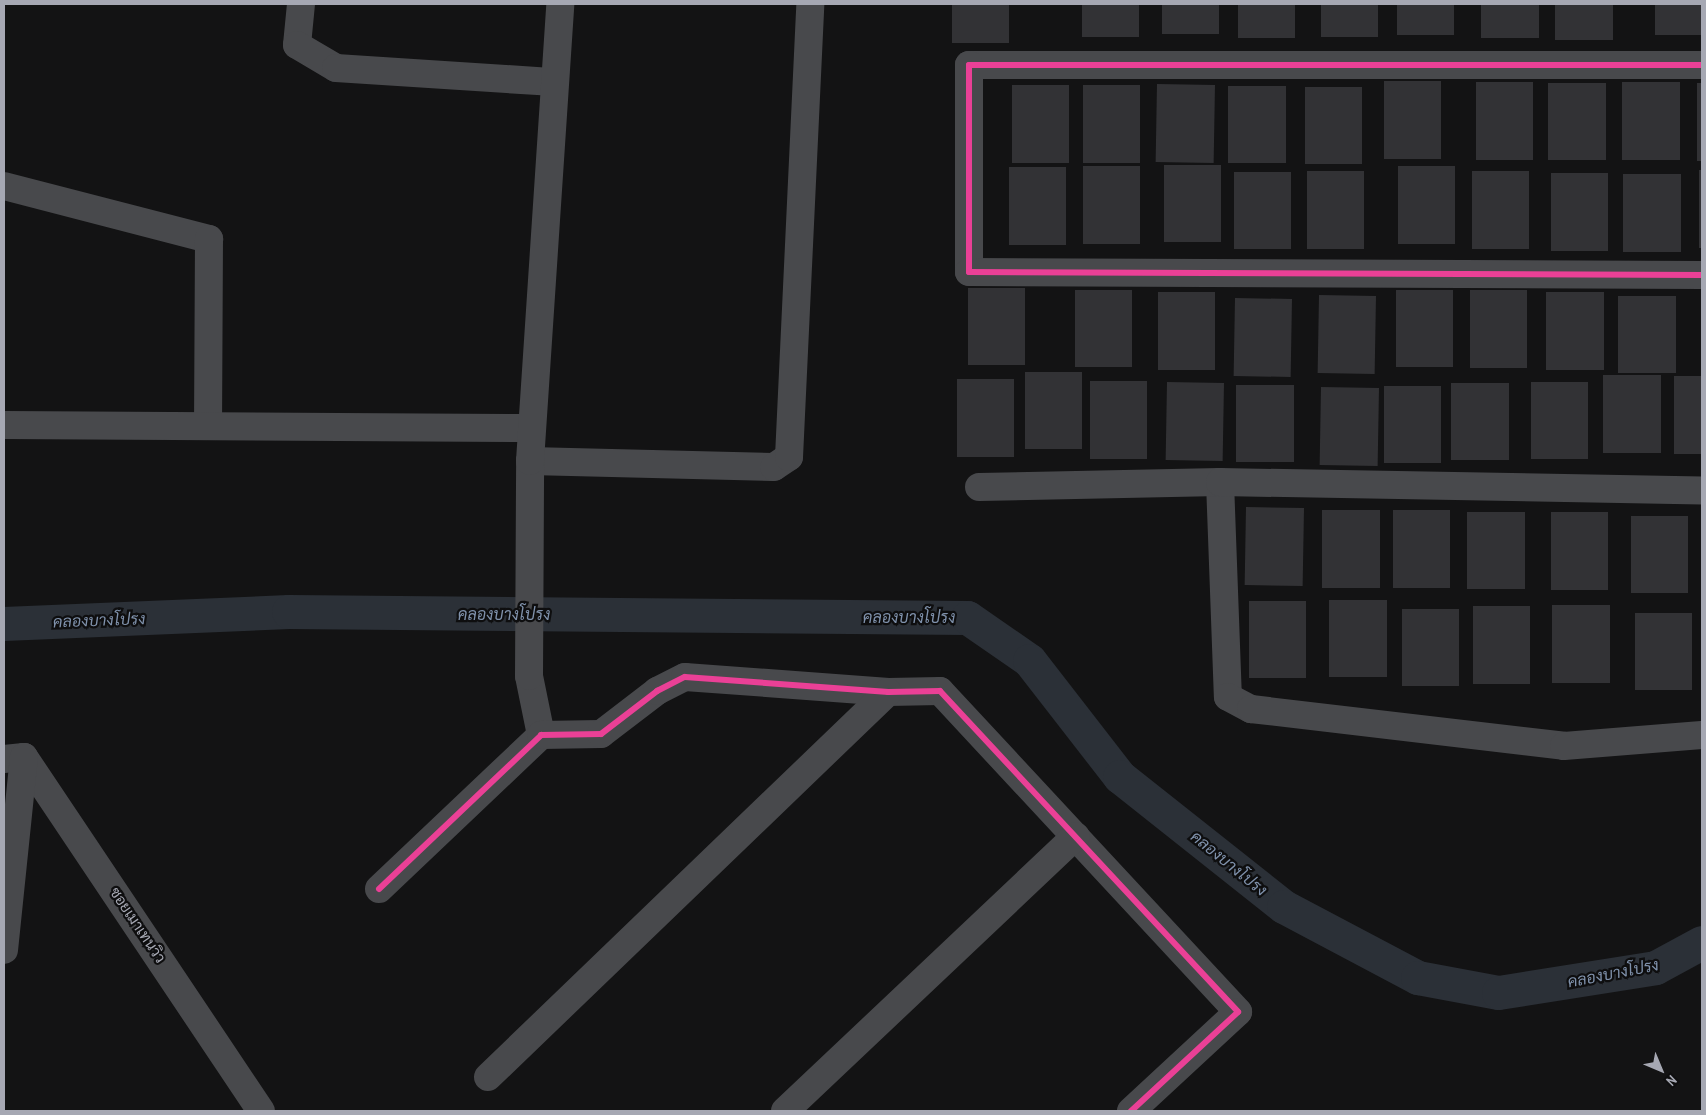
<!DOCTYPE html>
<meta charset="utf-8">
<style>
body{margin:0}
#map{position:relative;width:1706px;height:1115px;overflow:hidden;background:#131314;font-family:"Archivo Narrow",Sarabun,sans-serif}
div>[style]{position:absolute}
.canal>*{height:34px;margin:-17px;padding:0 17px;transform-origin:17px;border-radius:17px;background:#2b3037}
.building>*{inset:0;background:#323235;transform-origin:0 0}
.minor>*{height:28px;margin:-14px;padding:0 14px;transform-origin:14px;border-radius:14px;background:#48494c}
.cycleway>*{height:6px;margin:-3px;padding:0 3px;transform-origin:3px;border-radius:3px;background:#ea4096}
span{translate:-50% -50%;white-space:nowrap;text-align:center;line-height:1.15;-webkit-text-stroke:4.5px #0e0e0f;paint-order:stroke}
.street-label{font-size:15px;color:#a6a8b3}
.water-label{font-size:16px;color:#7f91ab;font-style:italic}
.frame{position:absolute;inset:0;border:5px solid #a6a8b3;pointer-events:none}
.north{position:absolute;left:1636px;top:1045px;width:50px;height:50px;-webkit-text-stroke:4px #0e0e0f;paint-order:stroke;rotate:135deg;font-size:14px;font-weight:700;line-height:20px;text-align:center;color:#a6a8b3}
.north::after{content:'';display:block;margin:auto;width:18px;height:22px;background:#a6a8b3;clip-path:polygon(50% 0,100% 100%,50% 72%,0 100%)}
</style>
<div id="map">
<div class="canal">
<i style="left:4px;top:624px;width:285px;rotate:-2.4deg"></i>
<i style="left:289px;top:612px;width:679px;rotate:0.51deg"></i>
<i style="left:968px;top:618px;width:75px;rotate:34.7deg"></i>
<i style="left:1030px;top:661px;width:147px;rotate:52.2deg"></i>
<i style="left:1120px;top:777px;width:209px;rotate:38.4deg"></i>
<i style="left:1284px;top:907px;width:152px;rotate:27.9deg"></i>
<i style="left:1418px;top:978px;width:82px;rotate:10.5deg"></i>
<i style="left:1499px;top:993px;width:159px;rotate:-9deg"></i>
<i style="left:1656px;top:968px;width:52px;rotate:-28.5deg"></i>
</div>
<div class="building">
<i style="left:952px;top:4px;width:57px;height:39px"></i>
<i style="left:1082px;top:4px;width:57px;height:33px"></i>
<i style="left:1162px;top:4px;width:57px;height:30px"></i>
<i style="left:1238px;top:4px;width:57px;height:34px"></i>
<i style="left:1321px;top:4px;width:57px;height:33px"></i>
<i style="left:1397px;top:4px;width:57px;height:31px"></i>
<i style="left:1481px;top:4px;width:58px;height:34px"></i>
<i style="left:1555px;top:4px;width:58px;height:36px"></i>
<i style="left:1655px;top:4px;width:47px;height:31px"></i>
<i style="left:1384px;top:81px;width:57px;height:78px"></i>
<i style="left:1476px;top:82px;width:57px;height:78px"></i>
<i style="left:1622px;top:82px;width:58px;height:78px"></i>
<i style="left:1548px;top:83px;width:58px;height:77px"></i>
<i style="left:1697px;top:83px;width:5px;height:78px"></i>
<i style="left:1157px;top:84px;width:58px;height:78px;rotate:1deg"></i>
<i style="left:1012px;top:85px;width:57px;height:78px"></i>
<i style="left:1083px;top:85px;width:57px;height:78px"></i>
<i style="left:1228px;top:86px;width:58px;height:77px"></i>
<i style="left:1305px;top:87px;width:57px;height:77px"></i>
<i style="left:1164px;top:165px;width:57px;height:77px"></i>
<i style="left:1083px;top:166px;width:57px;height:78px"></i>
<i style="left:1398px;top:166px;width:57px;height:78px"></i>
<i style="left:1009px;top:167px;width:57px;height:78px"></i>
<i style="left:1699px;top:170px;width:3px;height:78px"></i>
<i style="left:1364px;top:171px;width:78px;height:57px;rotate:90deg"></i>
<i style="left:1472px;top:171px;width:57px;height:78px"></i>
<i style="left:1234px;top:172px;width:57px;height:77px"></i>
<i style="left:1551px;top:173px;width:57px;height:78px"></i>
<i style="left:1623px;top:174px;width:58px;height:78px"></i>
<i style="left:968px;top:288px;width:57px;height:77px"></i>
<i style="left:1075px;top:290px;width:57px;height:77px"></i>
<i style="left:1396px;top:290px;width:57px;height:77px"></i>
<i style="left:1527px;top:290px;width:78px;height:57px;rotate:90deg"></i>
<i style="left:1158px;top:292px;width:57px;height:78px"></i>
<i style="left:1546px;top:292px;width:58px;height:78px"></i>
<i style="left:1376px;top:296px;width:78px;height:57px;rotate:91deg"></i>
<i style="left:1618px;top:296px;width:58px;height:77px"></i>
<i style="left:1235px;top:298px;width:57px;height:78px;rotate:1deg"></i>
<i style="left:1025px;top:372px;width:57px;height:77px"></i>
<i style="left:1603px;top:375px;width:58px;height:78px"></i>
<i style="left:1674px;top:376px;width:28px;height:78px"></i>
<i style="left:1014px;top:379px;width:78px;height:57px;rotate:90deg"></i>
<i style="left:1147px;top:381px;width:78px;height:57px;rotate:90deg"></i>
<i style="left:1531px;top:382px;width:57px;height:77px"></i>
<i style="left:1224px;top:383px;width:78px;height:57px;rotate:91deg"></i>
<i style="left:1451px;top:383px;width:58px;height:77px"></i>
<i style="left:1236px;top:385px;width:58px;height:77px"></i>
<i style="left:1384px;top:386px;width:57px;height:77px"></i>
<i style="left:1379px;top:388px;width:78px;height:58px;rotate:91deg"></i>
<i style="left:1304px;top:508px;width:78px;height:58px;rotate:91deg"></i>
<i style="left:1322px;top:510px;width:58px;height:78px"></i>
<i style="left:1393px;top:510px;width:57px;height:78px"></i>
<i style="left:1467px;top:512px;width:58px;height:77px"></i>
<i style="left:1551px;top:512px;width:57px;height:78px"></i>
<i style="left:1631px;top:516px;width:57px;height:77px"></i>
<i style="left:1329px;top:600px;width:58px;height:77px"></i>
<i style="left:1249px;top:601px;width:57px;height:77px"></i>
<i style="left:1552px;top:605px;width:58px;height:78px"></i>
<i style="left:1473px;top:606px;width:57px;height:78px"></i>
<i style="left:1402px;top:609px;width:57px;height:77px"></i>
<i style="left:1635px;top:613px;width:57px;height:77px"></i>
</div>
<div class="minor">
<i style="left:301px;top:4px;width:41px;rotate:95.6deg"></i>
<i style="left:297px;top:45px;width:45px;rotate:30.5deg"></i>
<i style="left:336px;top:68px;width:219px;rotate:3.7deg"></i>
<i style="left:1702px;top:65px;width:733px;rotate:180deg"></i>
<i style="left:969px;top:65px;width:207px;rotate:90deg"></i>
<i style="left:969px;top:272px;width:733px;rotate:0.23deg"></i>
<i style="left:4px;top:186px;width:212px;rotate:14.5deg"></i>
<i style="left:209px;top:239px;width:186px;rotate:90.3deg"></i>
<i style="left:4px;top:425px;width:527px;rotate:0.33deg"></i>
<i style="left:530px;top:461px;width:244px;rotate:1.4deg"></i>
<i style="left:774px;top:467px;width:18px;rotate:-34deg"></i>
<i style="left:789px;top:457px;width:453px;rotate:-87.3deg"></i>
<i style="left:1220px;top:482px;width:215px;rotate:87.9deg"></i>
<i style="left:1228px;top:697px;width:26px;rotate:28deg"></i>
<i style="left:1251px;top:709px;width:315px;rotate:6.7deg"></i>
<i style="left:1564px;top:746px;width:138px;rotate:-4.6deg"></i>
<i style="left:979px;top:487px;width:241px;rotate:-1.2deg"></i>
<i style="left:1220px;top:482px;width:482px;rotate:1deg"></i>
<i style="left:541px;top:735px;width:60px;rotate:-101.5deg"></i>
<i style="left:529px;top:676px;width:215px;rotate:-89.7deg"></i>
<i style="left:530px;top:461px;width:458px;rotate:-86.2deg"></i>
<i style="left:4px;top:759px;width:20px;rotate:-6deg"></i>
<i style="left:24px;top:757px;width:426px;rotate:56.2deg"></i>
<i style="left:379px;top:889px;width:224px;rotate:-43.5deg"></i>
<i style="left:541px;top:735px;width:60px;rotate:-1deg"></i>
<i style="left:601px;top:734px;width:71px;rotate:-37.5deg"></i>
<i style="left:657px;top:691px;width:31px;rotate:-27deg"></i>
<i style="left:685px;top:677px;width:204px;rotate:4.2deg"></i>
<i style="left:888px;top:692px;width:52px;rotate:-1.1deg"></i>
<i style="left:940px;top:691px;width:438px;rotate:47.1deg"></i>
<i style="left:1238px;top:1012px;width:146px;rotate:137.2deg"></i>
<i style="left:4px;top:950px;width:194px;rotate:-84.1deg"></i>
<i style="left:488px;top:1077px;width:555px;rotate:-43.91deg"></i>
<i style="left:785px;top:1111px;width:400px;rotate:-43.4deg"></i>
</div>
<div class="cycleway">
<i style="left:1702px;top:65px;width:733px;rotate:180deg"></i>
<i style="left:969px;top:65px;width:207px;rotate:90deg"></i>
<i style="left:969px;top:272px;width:733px;rotate:0.23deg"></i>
<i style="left:379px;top:889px;width:224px;rotate:-43.5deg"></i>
<i style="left:541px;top:735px;width:60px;rotate:-1deg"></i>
<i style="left:601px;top:734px;width:71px;rotate:-37.5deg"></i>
<i style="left:657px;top:691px;width:31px;rotate:-27deg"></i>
<i style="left:685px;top:677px;width:204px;rotate:4.2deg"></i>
<i style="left:888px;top:692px;width:52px;rotate:-1.1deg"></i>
<i style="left:940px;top:691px;width:438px;rotate:47.1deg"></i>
<i style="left:1238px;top:1012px;width:146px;rotate:137.2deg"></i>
</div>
<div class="street-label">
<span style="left:138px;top:925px;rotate:56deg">ซอยเมาเทนวิว</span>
</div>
<div class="water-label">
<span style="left:504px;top:614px">คลองบางโปรง</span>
<span style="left:909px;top:617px">คลองบางโปรง</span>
<span style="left:99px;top:620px;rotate:-2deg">คลองบางโปรง</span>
<span style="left:1229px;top:863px;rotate:39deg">คลองบางโปรง</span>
<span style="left:1613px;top:973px;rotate:-11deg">คลองบางโปรง</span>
</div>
<div class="frame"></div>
<div class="north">N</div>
</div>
